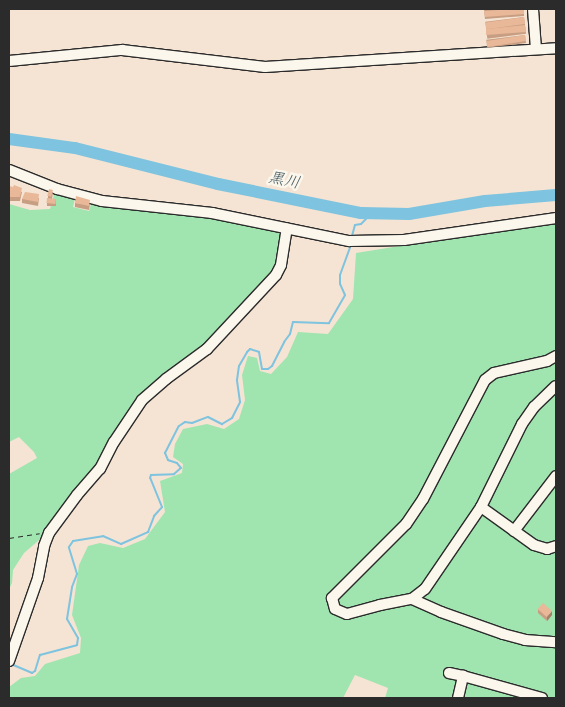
<!DOCTYPE html>
<meta charset="utf-8">
<style>
body{margin:0}
#map{position:relative;width:565px;height:707px;overflow:hidden;background:#f5e4d3;font-family:"Balsamiq Sans","Klee One",sans-serif}
div>[style]{position:absolute}
.green>*{inset:0;background:#a0e4b0}
.stream>*{height:2px;margin:-1px;padding:0 1px;transform-origin:1px;border-radius:1px;background:#7ec3df}
.river>*{height:12px;margin:-6px;padding:0 6px;transform-origin:6px;border-radius:6px;background:#7ec3df}
.path>*{height:1px;margin-top:-0.5px;transform-origin:0;background:repeating-linear-gradient(90deg,#2b2b2b 0 5px,transparent 0 9px)}
.roads{filter:drop-shadow(1px 0 #2b2b2b) drop-shadow(-1px 0 #2b2b2b) drop-shadow(0 1px #2b2b2b) drop-shadow(0 -1px #2b2b2b)}
.minor>*{height:10px;margin:-5px;padding:0 5px;transform-origin:5px;border-radius:5px;background:#fbf7ec}
.wall>*{inset:0;background:#c89e83;transform-origin:0 0}
.shaded-wall>*{inset:0;background:#a2816a}
.building>*{inset:0;background:#e8b898;transform-origin:0 0}
span{translate:-50% -50%;white-space:nowrap;text-align:center;line-height:1.15;-webkit-text-stroke:5px #fbf7ec;paint-order:stroke}
.water-label{font-size:16px;color:#445961;font-style:italic}
.frame{position:absolute;inset:0;border:10px solid #2b2b2b;pointer-events:none}
</style>
<div id="map">
<div class="green">
<i style="clip-path:polygon(55px 191px,75px 198px,73px 207px,89px 211px,92px 201px,184px 211px,280px 233px,281px 243px,276px 265px,263px 285px,205px 347px,164px 376px,98px 468px,38px 541px,24px 553px,13px 570px,12px 583px,9px 589px,9px 474px,37px 458px,34px 452px,19px 437px,9px 442px,9px 204px,30px 210px,50px 209px)"></i>
<i style="clip-path:polygon(556px 221px,556px 698px,385px 698px,388px 688px,355px 675px,343px 698px,9px 698px,9px 687px,21px 678px,35px 676px,45px 664px,80px 653px,81px 638px,72px 615px,79px 565px,88px 546px,100px 543px,123px 548px,145px 539px,165px 512px,160px 481px,182px 473px,183px 464px,173px 457px,175px 444px,183px 429px,207px 424px,224px 429px,239px 419px,245px 400px,242px 375px,248px 356px,257px 358px,260px 371px,271px 374px,287px 357px,298px 332px,328px 334px,353px 299px,356px 253px)"></i>
</div>
<div class="stream">
<i style="left:352px;top:236px;width:11px;rotate:-75deg"></i>
<i style="left:355px;top:225px;width:6px;rotate:-9deg"></i>
<i style="left:361px;top:224px;width:14px;rotate:-45deg"></i>
<i style="left:11px;top:664px;width:23px;rotate:23deg"></i>
<i style="left:32px;top:673px;width:4px;rotate:-34deg"></i>
<i style="left:35px;top:671px;width:17px;rotate:-73deg"></i>
<i style="left:40px;top:655px;width:38px;rotate:-15deg"></i>
<i style="left:77px;top:645px;width:7px;rotate:-82deg"></i>
<i style="left:78px;top:638px;width:22px;rotate:-120deg"></i>
<i style="left:67px;top:619px;width:32px;rotate:-81deg"></i>
<i style="left:72px;top:587px;width:14px;rotate:-69deg"></i>
<i style="left:77px;top:574px;width:28px;rotate:-107deg"></i>
<i style="left:69px;top:547px;width:7px;rotate:-56deg"></i>
<i style="left:73px;top:541px;width:30px;rotate:-9deg"></i>
<i style="left:103px;top:536px;width:20px;rotate:24deg"></i>
<i style="left:121px;top:544px;width:30px;rotate:-24deg"></i>
<i style="left:148px;top:532px;width:17px;rotate:-69deg"></i>
<i style="left:154px;top:516px;width:12px;rotate:-48deg"></i>
<i style="left:162px;top:507px;width:31px;rotate:-112deg"></i>
<i style="left:150px;top:478px;width:3px;rotate:-72deg"></i>
<i style="left:151px;top:475px;width:23px;rotate:-2deg"></i>
<i style="left:174px;top:474px;width:9px;rotate:-41deg"></i>
<i style="left:181px;top:468px;width:6px;rotate:-129deg"></i>
<i style="left:177px;top:463px;width:9px;rotate:-162deg"></i>
<i style="left:168px;top:460px;width:8px;rotate:-113deg"></i>
<i style="left:165px;top:453px;width:30px;rotate:-63deg"></i>
<i style="left:179px;top:426px;width:7px;rotate:-34deg"></i>
<i style="left:185px;top:422px;width:7px;rotate:8deg"></i>
<i style="left:192px;top:423px;width:17px;rotate:-21deg"></i>
<i style="left:208px;top:417px;width:16px;rotate:27deg"></i>
<i style="left:222px;top:424px;width:12px;rotate:-31deg"></i>
<i style="left:232px;top:418px;width:18px;rotate:-63deg"></i>
<i style="left:240px;top:402px;width:22px;rotate:-98deg"></i>
<i style="left:237px;top:380px;width:14px;rotate:-82deg"></i>
<i style="left:239px;top:366px;width:16px;rotate:-60deg"></i>
<i style="left:247px;top:352px;width:4px;rotate:-45deg"></i>
<i style="left:250px;top:349px;width:9px;rotate:18deg"></i>
<i style="left:259px;top:352px;width:17px;rotate:80deg"></i>
<i style="left:262px;top:369px;width:6px"></i>
<i style="left:268px;top:369px;width:5px;rotate:-37deg"></i>
<i style="left:272px;top:366px;width:27px;rotate:-63deg"></i>
<i style="left:284px;top:342px;width:10px;rotate:-53deg"></i>
<i style="left:290px;top:334px;width:12px;rotate:-76deg"></i>
<i style="left:293px;top:322px;width:36px;rotate:2deg"></i>
<i style="left:329px;top:323px;width:32px;rotate:-60deg"></i>
<i style="left:345px;top:295px;width:12px;rotate:-114deg"></i>
<i style="left:340px;top:284px;width:9px;rotate:-90deg"></i>
<i style="left:340px;top:275px;width:33px;rotate:-70deg"></i>
</div>
<div class="river">
<i style="left:9px;top:139px;width:67px;rotate:7.8deg"></i>
<i style="left:75px;top:148px;width:147px;rotate:14.1deg"></i>
<i style="left:218px;top:184px;width:146px;rotate:11.5deg"></i>
<i style="left:361px;top:213px;width:48px;rotate:1.2deg"></i>
<i style="left:409px;top:214px;width:77px;rotate:-9.7deg"></i>
<i style="left:485px;top:201px;width:71px;rotate:-4.8deg"></i>
</div>
<div class="path">
<i style="left:9px;top:538px;width:31px;rotate:-9deg"></i>
</div>
<div class="roads">
<div class="minor">
<i style="left:533px;top:9px;width:40px;rotate:85.7deg"></i>
<i style="left:9px;top:61px;width:114px;rotate:-5.6deg"></i>
<i style="left:122px;top:50px;width:144px;rotate:6.8deg"></i>
<i style="left:265px;top:67px;width:292px;rotate:-3.7deg"></i>
<i style="left:9px;top:170px;width:52px;rotate:21.6deg"></i>
<i style="left:57px;top:189px;width:47px;rotate:14.9deg"></i>
<i style="left:102px;top:201px;width:111px;rotate:6.2deg"></i>
<i style="left:212px;top:213px;width:140px;rotate:11.6deg"></i>
<i style="left:349px;top:241px;width:55px;rotate:-1deg"></i>
<i style="left:404px;top:240px;width:154px;rotate:-8.2deg"></i>
<i style="left:556px;top:356px;width:10px;rotate:151deg"></i>
<i style="left:547px;top:361px;width:54px;rotate:167.2deg"></i>
<i style="left:494px;top:373px;width:11px;rotate:142deg"></i>
<i style="left:485px;top:380px;width:134px;rotate:117.5deg"></i>
<i style="left:423px;top:499px;width:30px;rotate:124deg"></i>
<i style="left:406px;top:524px;width:105px;rotate:135deg"></i>
<i style="left:332px;top:598px;width:11px;rotate:75deg"></i>
<i style="left:335px;top:609px;width:13px;rotate:23deg"></i>
<i style="left:347px;top:614px;width:34px;rotate:-15deg"></i>
<i style="left:380px;top:605px;width:33px;rotate:-11deg"></i>
<i style="left:412px;top:599px;width:32px;rotate:24deg"></i>
<i style="left:441px;top:612px;width:66px;rotate:19.5deg"></i>
<i style="left:503px;top:634px;width:23px;rotate:15deg"></i>
<i style="left:525px;top:640px;width:31px;rotate:4deg"></i>
<i style="left:481px;top:507px;width:65px;rotate:35.6deg"></i>
<i style="left:534px;top:545px;width:14px;rotate:17deg"></i>
<i style="left:547px;top:549px;width:9px;rotate:-18deg"></i>
<i style="left:514px;top:531px;width:69px;rotate:-52.6deg"></i>
<i style="left:412px;top:599px;width:16px;rotate:-38deg"></i>
<i style="left:425px;top:589px;width:99px;rotate:-55.7deg"></i>
<i style="left:481px;top:507px;width:93px;rotate:-63.7deg"></i>
<i style="left:522px;top:424px;width:21px;rotate:-55deg"></i>
<i style="left:534px;top:407px;width:30px;rotate:-44deg"></i>
<i style="left:9px;top:661px;width:88px;rotate:-70.7deg"></i>
<i style="left:38px;top:578px;width:33px;rotate:-79deg"></i>
<i style="left:44px;top:546px;width:14px;rotate:-69deg"></i>
<i style="left:49px;top:533px;width:47px;rotate:-53.6deg"></i>
<i style="left:77px;top:495px;width:35px;rotate:-49deg"></i>
<i style="left:100px;top:469px;width:30px;rotate:-63deg"></i>
<i style="left:114px;top:442px;width:50px;rotate:-56.3deg"></i>
<i style="left:142px;top:400px;width:32px;rotate:-41deg"></i>
<i style="left:166px;top:379px;width:51px;rotate:-36.2deg"></i>
<i style="left:207px;top:349px;width:101px;rotate:-47deg"></i>
<i style="left:276px;top:275px;width:11px;rotate:-63deg"></i>
<i style="left:281px;top:265px;width:37px;rotate:-81deg"></i>
<i style="left:449px;top:673px;width:14px;rotate:12deg"></i>
<i style="left:458px;top:698px;width:23px;rotate:-77deg"></i>
<i style="left:463px;top:676px;width:82px;rotate:15.6deg"></i>
</div>
</div>
<div class="wall">
<i style="clip-path:polygon(484px 9px,524px 9px,524px 16px,485px 19px)"></i>
<i style="left:524px;top:17px;width:17px;height:39px;rotate:83deg"></i>
<i style="left:525px;top:35px;width:8px;height:39px;rotate:83deg"></i>
<i style="clip-path:polygon(9px 186px,22px 192px,20px 201px,9px 201px)"></i>
<i style="clip-path:polygon(53px 192px,52px 199px,56px 199px,56px 206px,47px 206px,47px 198px,51px 198px,48px 198px,48px 196px)"></i>
<i style="clip-path:polygon(39px 198px,38px 206px,22px 203px,22px 199px)"></i>
<i style="clip-path:polygon(75px 203px,90px 204px,89px 210px,75px 207px)"></i>
<i style="clip-path:polygon(538px 609px,552px 615px,547px 621px,538px 613px)"></i>
</div>
<div class="shaded-wall">
<i style="clip-path:polygon(552px 611px,552px 615px,547px 621px,547px 617px)"></i>
</div>
<div class="building">
<i style="clip-path:polygon(512px 9px,524px 9px,524px 14px,485px 17px,484px 11px)"></i>
<i style="left:524px;top:17px;width:7px;height:39px;rotate:82deg"></i>
<i style="clip-path:polygon(525px 25px,526px 32px,486px 35px,486px 29px)"></i>
<i style="left:525px;top:35px;width:6px;height:39px;rotate:81deg"></i>
<i style="clip-path:polygon(14px 185px,22px 188px,20px 197px,9px 197px,9px 186px,13px 187px)"></i>
<i style="left:49px;top:189px;width:4px;height:7px;rotate:14deg"></i>
<i style="clip-path:polygon(25px 192px,39px 194px,38px 202px,22px 199px)"></i>
<i style="clip-path:polygon(76px 196px,90px 200px,89px 206px,75px 203px)"></i>
<i style="left:47px;top:198px;width:9px;height:5px;rotate:6deg"></i>
<i style="left:543px;top:603px;width:12px;height:8px;rotate:42deg"></i>
</div>
<div class="water-label">
<span style="left:284px;top:181px;rotate:12deg">黒川</span>
</div>
<div class="frame"></div>
</div>
